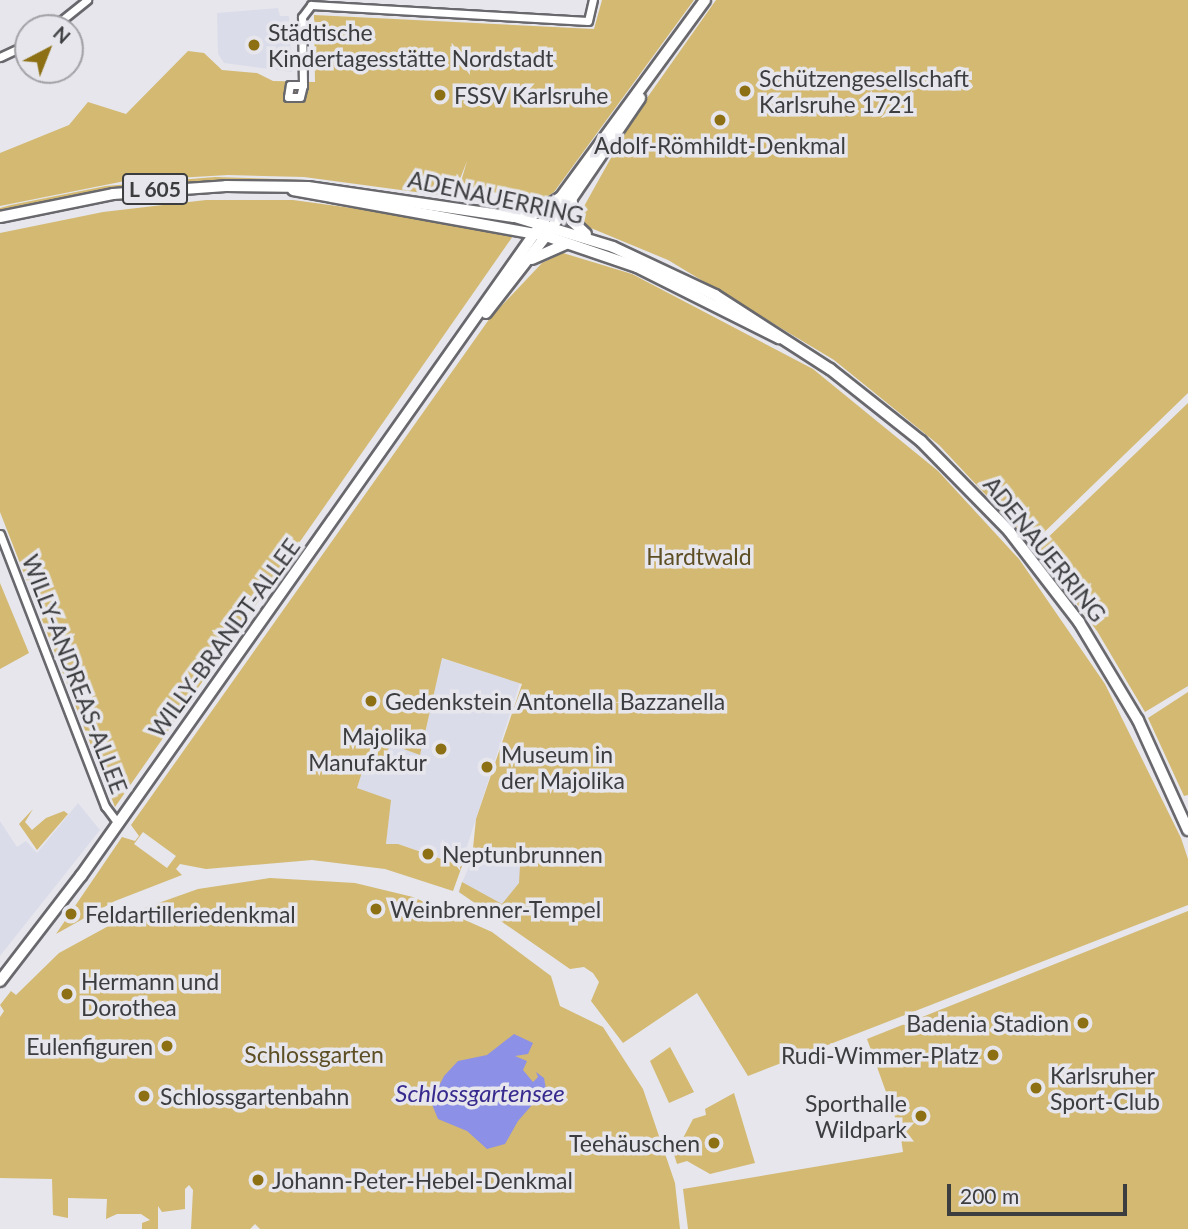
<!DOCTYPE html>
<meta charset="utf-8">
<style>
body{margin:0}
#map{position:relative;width:1188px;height:1229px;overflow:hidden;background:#e6e6ec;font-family:Lato,sans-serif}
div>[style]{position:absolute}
.built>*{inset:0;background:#dbdce9}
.green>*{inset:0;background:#d3b972}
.water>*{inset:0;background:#8d90e7}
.roads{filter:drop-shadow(2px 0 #68686d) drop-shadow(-2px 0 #68686d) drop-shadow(0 2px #68686d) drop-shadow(0 -2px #68686d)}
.minor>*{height:7px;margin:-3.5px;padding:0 3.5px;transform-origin:3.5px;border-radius:3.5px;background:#fff}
.secondary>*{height:10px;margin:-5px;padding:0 5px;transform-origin:5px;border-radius:5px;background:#fff}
.primary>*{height:10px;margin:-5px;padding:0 5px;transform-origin:5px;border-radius:5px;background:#fff}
.dots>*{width:19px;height:19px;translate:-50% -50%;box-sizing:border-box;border:4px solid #e6e6ec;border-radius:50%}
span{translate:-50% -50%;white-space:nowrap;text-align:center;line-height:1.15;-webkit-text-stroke:7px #e6e6ec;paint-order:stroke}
.shield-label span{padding:2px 5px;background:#e6e6ec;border:2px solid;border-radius:5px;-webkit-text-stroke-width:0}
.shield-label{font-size:21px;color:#3c3d3f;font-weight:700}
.poi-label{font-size:23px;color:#3c3d3f}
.left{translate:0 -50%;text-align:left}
.right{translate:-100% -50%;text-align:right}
.street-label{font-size:23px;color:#3c3d3f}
.park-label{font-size:23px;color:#5d4e24}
.water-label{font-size:24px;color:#372a8e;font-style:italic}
.north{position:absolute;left:14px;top:14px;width:70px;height:70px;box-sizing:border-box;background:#e6e6ec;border:2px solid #a2a2a7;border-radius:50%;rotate:42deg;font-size:19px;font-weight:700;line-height:28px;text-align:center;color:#3c3d3f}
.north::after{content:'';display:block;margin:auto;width:24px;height:32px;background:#8d7014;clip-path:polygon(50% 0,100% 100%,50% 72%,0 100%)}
.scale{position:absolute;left:947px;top:1184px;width:180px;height:32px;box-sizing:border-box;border:4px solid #3c3d3f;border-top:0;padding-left:9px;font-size:21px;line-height:24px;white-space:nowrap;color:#3c3d3f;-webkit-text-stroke:5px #e6e6ec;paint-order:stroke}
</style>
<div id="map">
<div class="built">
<i style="clip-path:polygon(278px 8px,280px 16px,289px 16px,292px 72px,224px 63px,218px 54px,217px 13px)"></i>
<i style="clip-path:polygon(441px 658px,520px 683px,461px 865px,398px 844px,386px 844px,390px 803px,356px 788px,368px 753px,390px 744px,420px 754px)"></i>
<i style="clip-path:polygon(78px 803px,100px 830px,0 956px,0 821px,17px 847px,26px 841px,37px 853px)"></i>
<i style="clip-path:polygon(480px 841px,533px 863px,500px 919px,458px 892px)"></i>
</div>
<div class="green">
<i style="clip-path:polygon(602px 0,694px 0,554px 192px,529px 209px,513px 209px,516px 197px,460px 185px,467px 161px,453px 197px,304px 177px,228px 175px,125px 181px,0 206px,0 153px,69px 125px,88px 102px,126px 114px,188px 51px,204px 53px,222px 70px,257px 73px,273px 81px,315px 82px,314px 15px,594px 29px)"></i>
<i style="clip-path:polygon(716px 0,1188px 0,1188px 393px,1032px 544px,939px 445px,834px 360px,668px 260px,586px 226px,578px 217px,635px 115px)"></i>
<i style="clip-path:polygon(215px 177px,307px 180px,138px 187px,0 212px,0 208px,11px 205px,106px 186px)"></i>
<i style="clip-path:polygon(206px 200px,293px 200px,454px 222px,513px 236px,115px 807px,0 512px,0 233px,103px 212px)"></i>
<i style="clip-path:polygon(evenodd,563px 253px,632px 274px,813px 369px,938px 471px,1019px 559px,1105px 684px,1181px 838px,1188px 859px,1188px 905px,748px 1076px,697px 993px,623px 1043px,591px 1001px,599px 982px,593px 973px,584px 967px,570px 969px,459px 892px,462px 882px,502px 904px,519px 883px,520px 865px,505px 854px,498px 860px,472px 858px,476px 819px,522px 684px,442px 658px,420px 755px,390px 744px,385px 759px,368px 753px,357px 788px,391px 800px,386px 844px,398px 844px,462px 866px,453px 891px,385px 869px,312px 860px,206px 869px,180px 864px,176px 869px,182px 875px,115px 901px,56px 934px,122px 837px,135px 841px,139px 836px,131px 825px,490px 318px,542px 263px,563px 253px,143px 832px,176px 856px,167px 868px,134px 844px,143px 832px)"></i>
<i style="clip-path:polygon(1188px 403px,1188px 686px,1145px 712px,1097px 631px,1036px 549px)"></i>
<i style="clip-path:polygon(0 583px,29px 653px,0 669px)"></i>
<i style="clip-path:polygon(1188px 692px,1188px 795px,1184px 796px,1148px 718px)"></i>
<i style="clip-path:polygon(33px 809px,25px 822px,32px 830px,46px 818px,64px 811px,68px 814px,37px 850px,19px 824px)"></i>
<i style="clip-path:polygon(270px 878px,355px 883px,413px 897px,492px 932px,551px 976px,560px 1006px,603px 1027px,643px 1089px,675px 1183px,680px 1229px,260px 1229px,255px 1224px,250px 1229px,191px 1229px,193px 1190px,189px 1185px,185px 1189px,185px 1209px,162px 1212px,158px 1206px,158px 1229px,142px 1229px,142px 1223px,150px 1220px,141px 1214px,117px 1214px,106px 1219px,107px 1199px,68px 1198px,68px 1218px,53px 1215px,52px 1179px,0 1178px,0 1017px,4px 1011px,0 1005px,11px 991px,16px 995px,59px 953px,136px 911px,198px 889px)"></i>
<i style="clip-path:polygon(1188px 911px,1188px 1229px,688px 1229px,683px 1189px,903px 1152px,900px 1131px,867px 1039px)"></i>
<i style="clip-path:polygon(670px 1047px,694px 1092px,669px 1103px,650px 1061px)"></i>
<i style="clip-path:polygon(734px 1093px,755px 1163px,710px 1174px,687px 1161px,677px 1164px,671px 1145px,681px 1142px,693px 1119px,706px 1115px,705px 1109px)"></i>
</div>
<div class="water">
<i style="clip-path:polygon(514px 1034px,533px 1043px,528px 1054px,515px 1056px,527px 1061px,523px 1070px,533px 1082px,538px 1077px,536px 1072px,544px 1078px,546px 1089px,518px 1121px,505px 1144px,487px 1149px,467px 1131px,438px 1119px,431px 1102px,444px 1076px,458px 1061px,487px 1055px)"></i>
</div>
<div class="roads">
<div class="minor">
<i style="left:52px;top:28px;width:45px;rotate:-38.7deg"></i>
<i style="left:0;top:57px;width:31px;rotate:-25deg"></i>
<i style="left:303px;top:85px;width:12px;rotate:104deg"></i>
<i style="left:300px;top:97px;width:12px;rotate:180deg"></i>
<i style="left:288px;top:97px;width:12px;rotate:-81deg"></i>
<i style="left:290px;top:85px;width:13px"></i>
<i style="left:303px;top:85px;width:68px;rotate:-90.8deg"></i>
<i style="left:302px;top:17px;width:15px;rotate:-53deg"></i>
<i style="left:311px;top:5px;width:277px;rotate:3.3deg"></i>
<i style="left:588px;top:21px;width:22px;rotate:-77deg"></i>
<i style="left:0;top:534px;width:292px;rotate:68.9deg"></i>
<i style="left:105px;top:806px;width:21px;rotate:53deg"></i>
</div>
<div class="secondary">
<i style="left:572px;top:202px;width:19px;rotate:90deg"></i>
<i style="left:572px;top:221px;width:19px;rotate:43deg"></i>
<i style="left:515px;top:217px;width:102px;rotate:17deg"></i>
<i style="left:613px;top:247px;width:113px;rotate:25.2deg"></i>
<i style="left:715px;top:295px;width:137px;rotate:32.8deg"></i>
<i style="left:830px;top:369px;width:116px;rotate:38.4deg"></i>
<i style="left:921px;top:441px;width:126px;rotate:45.6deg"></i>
<i style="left:1009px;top:531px;width:115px;rotate:52.4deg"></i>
<i style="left:1079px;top:622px;width:114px;rotate:59deg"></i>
<i style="left:1138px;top:720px;width:121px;rotate:65.6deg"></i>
<i style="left:532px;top:259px;width:36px;rotate:-24deg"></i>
<i style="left:486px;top:313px;width:98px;rotate:-52.1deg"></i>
<i style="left:546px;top:236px;width:96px;rotate:18.8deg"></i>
<i style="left:637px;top:267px;width:159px;rotate:26.6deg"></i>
<i style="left:0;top:981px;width:133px;rotate:-52.4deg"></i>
<i style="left:81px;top:876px;width:829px;rotate:-54.78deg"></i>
</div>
<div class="primary">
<i style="left:293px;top:190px;width:257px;rotate:10.3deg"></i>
<i style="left:546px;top:236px;width:167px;rotate:-55.7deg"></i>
<i style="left:0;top:217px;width:115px;rotate:-11.5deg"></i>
<i style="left:113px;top:194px;width:113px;rotate:-4deg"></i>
<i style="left:226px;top:186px;width:82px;rotate:0.7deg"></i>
<i style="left:308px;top:187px;width:208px;rotate:8.3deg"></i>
<i style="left:514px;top:217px;width:20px;rotate:-9deg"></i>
<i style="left:534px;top:214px;width:32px;rotate:-32deg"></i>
<i style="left:561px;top:197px;width:244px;rotate:-53.8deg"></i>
</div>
</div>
<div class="dots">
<i style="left:254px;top:45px;background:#8d7014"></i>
<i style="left:745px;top:91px;background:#8d7014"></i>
<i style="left:440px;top:95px;background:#8d7014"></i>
<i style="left:720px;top:120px;background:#8d7014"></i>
<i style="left:371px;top:701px;background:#8d7014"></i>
<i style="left:441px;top:749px;background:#8d7014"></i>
<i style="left:487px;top:767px;background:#8d7014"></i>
<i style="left:428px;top:854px;background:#8d7014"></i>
<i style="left:376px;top:909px;background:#8d7014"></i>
<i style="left:71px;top:914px;background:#8d7014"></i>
<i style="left:67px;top:994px;background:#8d7014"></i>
<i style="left:1083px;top:1023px;background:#8d7014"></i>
<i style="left:167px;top:1046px;background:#8d7014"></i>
<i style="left:993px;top:1055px;background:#8d7014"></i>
<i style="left:1036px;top:1088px;background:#8d7014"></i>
<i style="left:144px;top:1096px;background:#8d7014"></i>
<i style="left:921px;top:1116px;background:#8d7014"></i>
<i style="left:714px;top:1143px;background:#8d7014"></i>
<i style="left:258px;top:1180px;background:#8d7014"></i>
</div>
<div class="shield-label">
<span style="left:155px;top:189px">L 605</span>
</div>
<div class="poi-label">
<span class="left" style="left:268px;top:45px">Städtische<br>Kindertagesstätte Nordstadt</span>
<span class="left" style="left:759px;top:91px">Schützengesellschaft<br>Karlsruhe 1721</span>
<span class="left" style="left:454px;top:95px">FSSV Karlsruhe</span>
<span style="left:720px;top:145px">Adolf-Römhildt-Denkmal</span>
<span class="left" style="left:385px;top:701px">Gedenkstein Antonella Bazzanella</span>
<span class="right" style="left:427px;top:749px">Majolika<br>Manufaktur</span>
<span class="left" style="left:501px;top:767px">Museum in<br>der Majolika</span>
<span class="left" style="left:442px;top:854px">Neptunbrunnen</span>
<span class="left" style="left:390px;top:909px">Weinbrenner-Tempel</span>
<span class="left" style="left:85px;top:914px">Feldartilleriedenkmal</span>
<span class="left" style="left:81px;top:994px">Hermann und<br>Dorothea</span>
<span class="right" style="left:1069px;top:1023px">Badenia Stadion</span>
<span class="right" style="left:153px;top:1046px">Eulenfiguren</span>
<span class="right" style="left:979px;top:1055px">Rudi-Wimmer-Platz</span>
<span class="left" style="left:1050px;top:1088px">Karlsruher<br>Sport-Club</span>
<span class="left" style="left:160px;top:1096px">Schlossgartenbahn</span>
<span class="right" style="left:907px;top:1116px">Sporthalle<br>Wildpark</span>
<span class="right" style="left:700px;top:1143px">Teehäuschen</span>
<span class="left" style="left:272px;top:1180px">Johann-Peter-Hebel-Denkmal</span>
</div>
<div class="street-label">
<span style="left:496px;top:197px;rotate:12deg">ADENAUERRING</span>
<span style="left:1045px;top:549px;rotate:51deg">ADENAUERRING</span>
<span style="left:224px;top:638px;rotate:-54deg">WILLY-BRANDT-ALLEE</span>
<span style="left:75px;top:674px;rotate:69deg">WILLY-ANDREAS-ALLEE</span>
</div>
<div class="park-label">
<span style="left:699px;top:556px">Hardtwald</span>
<span style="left:314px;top:1054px">Schlossgarten</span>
</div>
<div class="water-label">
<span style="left:480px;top:1093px">Schlossgartensee</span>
</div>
<div class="north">N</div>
<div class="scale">200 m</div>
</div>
